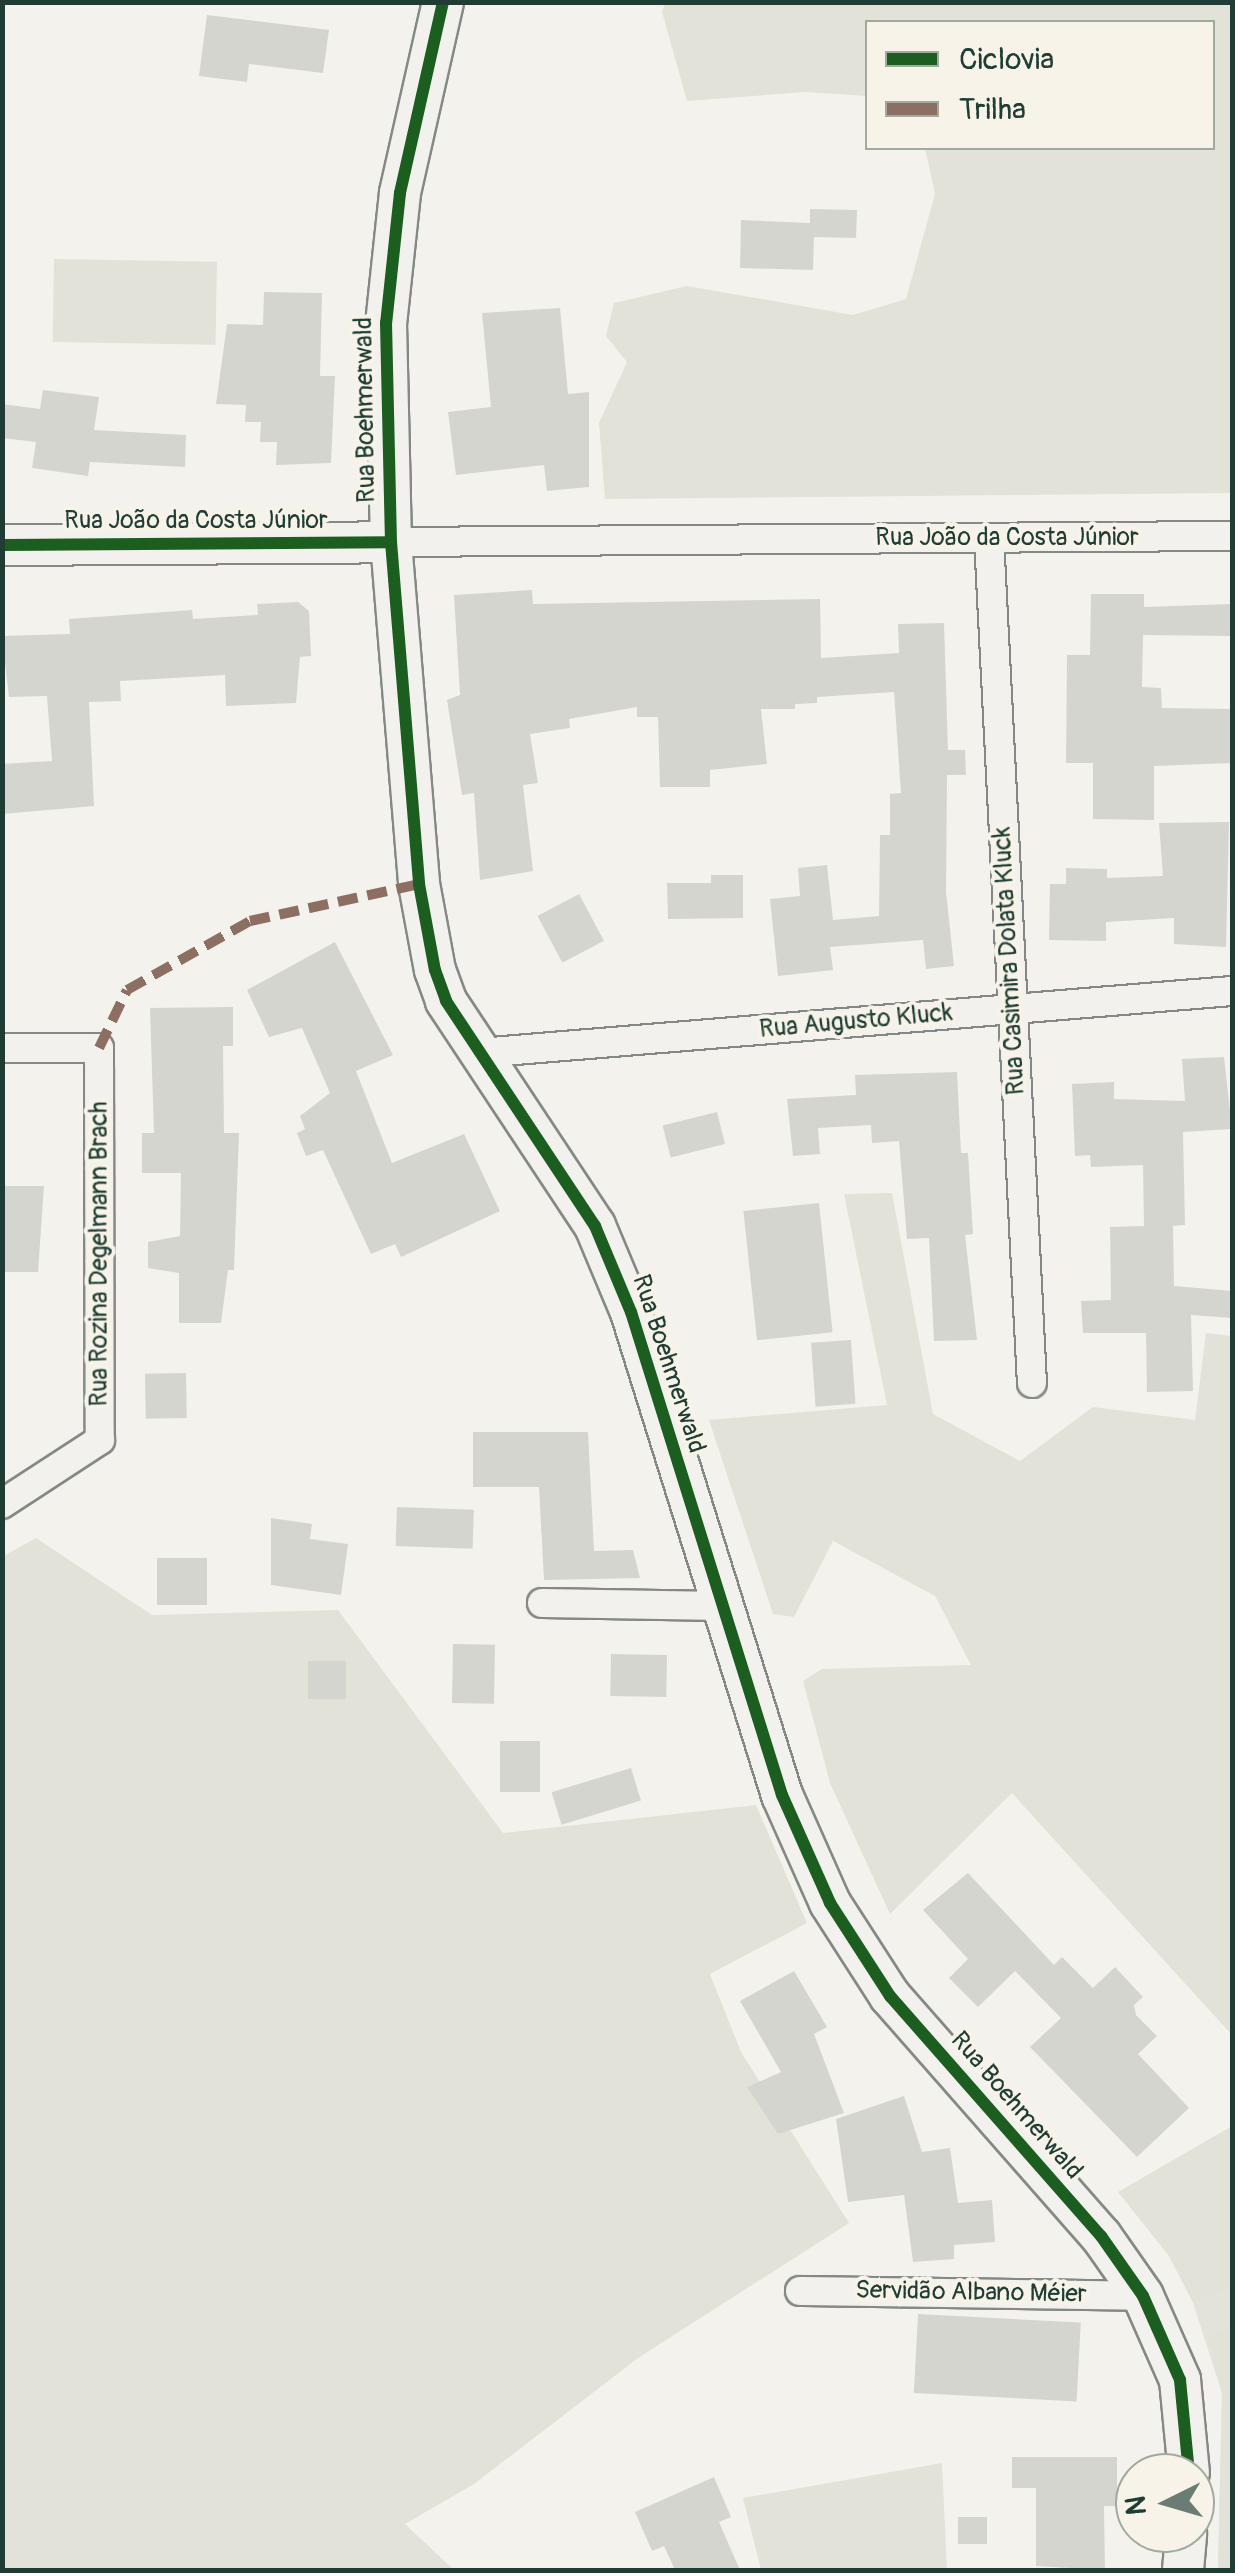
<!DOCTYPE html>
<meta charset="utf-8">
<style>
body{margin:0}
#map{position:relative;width:1235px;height:2573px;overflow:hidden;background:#f4f2ec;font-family:Pangolin,sans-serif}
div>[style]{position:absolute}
.built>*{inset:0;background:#e4e3db}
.green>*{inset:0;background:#e2e2d9;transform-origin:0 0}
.building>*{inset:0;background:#d5d5d0;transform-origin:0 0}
.roads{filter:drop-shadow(2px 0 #848985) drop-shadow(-2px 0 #848985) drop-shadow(0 2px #848985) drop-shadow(0 -2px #848985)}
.street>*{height:28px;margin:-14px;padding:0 14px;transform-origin:14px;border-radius:14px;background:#f2f1ed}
.secondary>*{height:40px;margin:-20px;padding:0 20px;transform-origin:20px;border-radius:20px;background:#f2f1ed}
.quiet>*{height:10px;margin-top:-5px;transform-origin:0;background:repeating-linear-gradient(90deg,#8d6e63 0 20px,transparent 0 30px)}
.cycleway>*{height:12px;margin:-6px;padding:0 6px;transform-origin:6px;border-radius:6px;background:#1b5e20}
span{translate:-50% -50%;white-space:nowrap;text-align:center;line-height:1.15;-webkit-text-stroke:8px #f7f3e8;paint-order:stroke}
.street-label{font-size:25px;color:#1f3d34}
.frame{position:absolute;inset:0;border:5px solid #1f3d34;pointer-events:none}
.legend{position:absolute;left:865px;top:20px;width:350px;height:130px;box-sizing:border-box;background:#f7f3e8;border:2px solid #a1aaa0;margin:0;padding:12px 18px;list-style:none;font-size:30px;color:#1f3d34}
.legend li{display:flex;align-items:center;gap:20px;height:50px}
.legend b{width:50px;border:2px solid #a1aaa0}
.north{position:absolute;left:1115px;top:2453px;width:100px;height:100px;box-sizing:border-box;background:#f7f3e8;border:2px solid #a1aaa0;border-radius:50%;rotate:265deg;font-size:28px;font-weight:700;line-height:40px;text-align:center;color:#1f3d34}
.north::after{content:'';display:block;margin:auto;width:35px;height:45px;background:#6a7c74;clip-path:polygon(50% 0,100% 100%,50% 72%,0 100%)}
</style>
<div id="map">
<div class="built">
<i style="clip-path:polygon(1232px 2290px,1232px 2570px,1218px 2570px,1222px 2393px,1193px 2303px)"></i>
</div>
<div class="green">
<i style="clip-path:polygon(665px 3px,1232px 3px,1232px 493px,605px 499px,599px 423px,627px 362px,606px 336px,614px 303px,687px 286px,853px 315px,906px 299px,935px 194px,925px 148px,1212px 148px,1212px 22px,868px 22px,867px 96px,805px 92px,687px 101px,662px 12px)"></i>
<i style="left:54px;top:259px;width:163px;height:83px;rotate:1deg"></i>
<i style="clip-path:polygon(892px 1193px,933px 1414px,1020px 1461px,1093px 1407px,1195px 1420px,1206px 1333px,1232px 1336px,1232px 2035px,1012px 1793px,890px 1914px,830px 1783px,803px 1681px,822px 1669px,971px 1665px,935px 1596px,833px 1541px,794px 1617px,773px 1614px,709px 1420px,887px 1405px,844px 1194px)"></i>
<i style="clip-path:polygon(36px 1538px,152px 1615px,338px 1610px,503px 1833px,756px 1805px,807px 1923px,710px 1974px,741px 2052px,849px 2223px,638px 2358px,474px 2484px,405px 2524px,454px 2570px,3px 2570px,2px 1557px)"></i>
<i style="clip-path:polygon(1232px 2126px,1232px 2290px,1193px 2303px,1169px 2256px,1118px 2192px)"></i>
<i style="clip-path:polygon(1232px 2328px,1232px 2570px,1218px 2570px,1222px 2393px,1208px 2336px)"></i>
<i style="clip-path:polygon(942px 2463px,947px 2570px,761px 2570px,743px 2498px)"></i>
</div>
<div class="building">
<i style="clip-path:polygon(207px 15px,329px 30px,323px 73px,249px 64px,247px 82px,199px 76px)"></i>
<i style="clip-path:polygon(810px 209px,857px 210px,856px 238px,814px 237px,813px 270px,740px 268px,741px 220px,810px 223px)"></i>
<i style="clip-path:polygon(264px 292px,322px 293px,320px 376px,335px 376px,331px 463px,276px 465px,277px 442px,260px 442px,261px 422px,245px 422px,246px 405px,216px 404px,227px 324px,263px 325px)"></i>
<i style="clip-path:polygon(560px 308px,568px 394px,589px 392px,589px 487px,547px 491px,544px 465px,456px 475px,448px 412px,491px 407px,482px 313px)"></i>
<i style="clip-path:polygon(43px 390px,99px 397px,94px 430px,186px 435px,185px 467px,90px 462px,88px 476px,32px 468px,36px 442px,2px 438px,2px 404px,40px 409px)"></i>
<i style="clip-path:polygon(532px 590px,533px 604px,820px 599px,821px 658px,899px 653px,898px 624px,944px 623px,948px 750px,965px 750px,966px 775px,947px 775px,946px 892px,954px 966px,926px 969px,923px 940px,830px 947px,833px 970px,778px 976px,770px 899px,800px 896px,798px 868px,827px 865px,833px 920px,879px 916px,880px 835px,890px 835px,890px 794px,901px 793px,894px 692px,817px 697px,817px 703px,795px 704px,795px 709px,761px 709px,767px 764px,710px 770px,710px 787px,660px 787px,658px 717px,637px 717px,637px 707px,569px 719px,570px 728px,530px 734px,538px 783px,523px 785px,533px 871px,480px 880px,474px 793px,462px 795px,447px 700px,460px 695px,454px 595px)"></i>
<i style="clip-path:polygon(1091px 594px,1144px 594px,1144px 607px,1232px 604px,1232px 636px,1143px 635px,1142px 687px,1161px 688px,1162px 708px,1232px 709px,1232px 763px,1154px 766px,1154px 820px,1093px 819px,1093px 763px,1066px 763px,1067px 655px,1090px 655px)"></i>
<i style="clip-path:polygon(298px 602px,309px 611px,311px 656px,300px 657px,296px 703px,226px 706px,225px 675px,120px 681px,121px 701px,89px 702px,94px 806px,2px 814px,2px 764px,52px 761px,47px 696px,9px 697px,2px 636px,70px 634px,69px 619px,192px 610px,193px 619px,258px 615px,257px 604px)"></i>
<i style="clip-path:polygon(1229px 822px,1226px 947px,1174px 944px,1174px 918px,1106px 922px,1106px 941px,1049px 940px,1050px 884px,1066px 884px,1066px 868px,1107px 869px,1107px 878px,1163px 876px,1159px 823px)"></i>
<i style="clip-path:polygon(711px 875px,743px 875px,743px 918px,668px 919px,667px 883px,711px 883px)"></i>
<i style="left:579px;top:894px;width:53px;height:47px;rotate:62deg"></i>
<i style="clip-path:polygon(335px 942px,393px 1055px,356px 1071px,392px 1163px,464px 1134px,500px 1211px,401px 1257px,395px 1244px,371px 1254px,323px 1150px,306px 1156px,297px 1133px,305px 1129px,300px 1116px,330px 1093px,302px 1028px,269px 1037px,247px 990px)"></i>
<i style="clip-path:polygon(233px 1007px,233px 1046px,223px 1046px,224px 1133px,239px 1133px,234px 1270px,228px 1270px,221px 1323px,179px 1323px,179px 1273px,148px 1268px,148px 1242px,180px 1236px,181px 1173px,142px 1173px,142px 1133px,154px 1133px,150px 1008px)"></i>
<i style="clip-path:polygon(1224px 1057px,1232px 1129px,1183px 1132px,1185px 1225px,1173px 1226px,1174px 1286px,1232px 1291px,1232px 1318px,1191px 1315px,1193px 1391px,1147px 1392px,1146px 1333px,1083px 1333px,1081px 1301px,1111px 1300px,1110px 1227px,1144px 1226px,1143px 1165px,1091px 1167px,1090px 1155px,1075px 1156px,1072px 1084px,1114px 1082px,1114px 1099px,1185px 1101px,1182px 1059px)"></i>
<i style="clip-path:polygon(957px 1072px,961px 1153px,968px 1153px,973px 1234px,965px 1235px,977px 1340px,934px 1341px,929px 1238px,907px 1239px,899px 1141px,872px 1143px,871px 1125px,818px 1128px,820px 1154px,793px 1156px,787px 1099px,856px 1095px,855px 1075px)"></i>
<i style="left:717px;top:1112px;width:33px;height:56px;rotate:76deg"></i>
<i style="clip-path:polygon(2px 1186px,44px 1186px,38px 1272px,2px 1272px)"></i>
<i style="left:819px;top:1203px;width:130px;height:76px;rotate:84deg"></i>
<i style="left:851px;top:1340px;width:64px;height:40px;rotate:86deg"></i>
<i style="left:186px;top:1373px;width:45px;height:41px;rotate:89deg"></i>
<i style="clip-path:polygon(473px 1432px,588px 1432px,594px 1551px,633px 1550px,640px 1578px,544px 1580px,539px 1487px,473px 1487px)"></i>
<i style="left:397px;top:1507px;width:77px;height:39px;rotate:2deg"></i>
<i style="clip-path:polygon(271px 1518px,312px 1524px,310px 1539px,348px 1544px,341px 1595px,271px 1585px)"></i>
<i style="left:207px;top:1558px;width:47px;height:50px;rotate:90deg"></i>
<i style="left:453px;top:1644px;width:42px;height:59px;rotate:1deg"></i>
<i style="left:611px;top:1654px;width:56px;height:42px;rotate:1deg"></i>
<i style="left:308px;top:1661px;width:38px;height:38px"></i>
<i style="left:500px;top:1741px;width:40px;height:51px"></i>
<i style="left:631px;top:1768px;width:34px;height:83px;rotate:73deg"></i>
<i style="clip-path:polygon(968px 1873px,1054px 1965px,1062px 1957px,1093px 1988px,1115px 1967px,1143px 1997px,1134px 2005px,1136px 2015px,1157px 2036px,1138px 2054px,1189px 2108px,1137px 2157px,1030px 2047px,1061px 2018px,1015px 1971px,978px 2007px,949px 1978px,968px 1959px,923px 1910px)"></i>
<i style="clip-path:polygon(794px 1971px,827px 2027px,814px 2034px,844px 2113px,778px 2134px,747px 2087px,781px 2072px,740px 2001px)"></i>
<i style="clip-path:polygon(904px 2096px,922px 2152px,950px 2148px,958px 2203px,992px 2200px,995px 2242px,954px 2245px,954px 2259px,913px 2262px,904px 2195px,848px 2202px,836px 2119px)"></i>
<i style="left:918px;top:2314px;width:163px;height:79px;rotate:3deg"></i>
<i style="clip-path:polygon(1012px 2457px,1117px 2457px,1117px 2506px,1104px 2506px,1105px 2570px,1036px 2566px,1036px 2488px,1012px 2488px)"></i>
<i style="clip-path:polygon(714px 2477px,731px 2517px,719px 2522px,740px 2570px,675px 2570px,664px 2546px,652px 2551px,635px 2512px)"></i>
<i style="left:958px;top:2517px;width:29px;height:27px"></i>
</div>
<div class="roads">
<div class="street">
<i style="left:989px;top:538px;width:846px;rotate:87.09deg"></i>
<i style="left:391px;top:542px;width:841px;rotate:-0.41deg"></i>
<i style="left:2px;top:1048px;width:97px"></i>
<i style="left:99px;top:1048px;width:392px;rotate:89.9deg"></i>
<i style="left:100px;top:1440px;width:117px;rotate:146.9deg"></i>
<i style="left:479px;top:1053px;width:756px;rotate:-4.71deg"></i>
<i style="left:542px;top:1603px;width:179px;rotate:1deg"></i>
<i style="left:800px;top:2291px;width:343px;rotate:0.8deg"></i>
</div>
<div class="secondary">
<i style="left:443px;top:2px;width:196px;rotate:102.7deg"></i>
<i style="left:400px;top:193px;width:131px;rotate:96.1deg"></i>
<i style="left:386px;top:323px;width:219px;rotate:88.7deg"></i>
<i style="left:391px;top:542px;width:343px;rotate:85.3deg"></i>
<i style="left:419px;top:884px;width:87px;rotate:79.5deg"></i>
<i style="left:435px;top:970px;width:33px;rotate:70deg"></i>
<i style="left:446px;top:1001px;width:270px;rotate:56.5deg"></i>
<i style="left:595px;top:1226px;width:93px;rotate:67.3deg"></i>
<i style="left:631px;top:1312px;width:506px;rotate:72.64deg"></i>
<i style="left:782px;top:1795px;width:118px;rotate:66deg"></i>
<i style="left:830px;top:1903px;width:111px;rotate:57.2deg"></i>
<i style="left:890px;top:1996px;width:320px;rotate:48.7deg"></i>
<i style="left:1101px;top:2236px;width:73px;rotate:55deg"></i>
<i style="left:1143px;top:2296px;width:92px;rotate:66.2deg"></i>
<i style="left:1180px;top:2380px;width:93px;rotate:84.5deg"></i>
<i style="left:2px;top:545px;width:389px;rotate:-0.4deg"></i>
<i style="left:1183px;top:2570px;width:37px;rotate:-85deg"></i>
</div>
</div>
<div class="quiet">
<i style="left:99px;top:1048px;width:64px;rotate:-64.2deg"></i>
<i style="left:127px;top:990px;width:141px;rotate:-29.3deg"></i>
<i style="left:250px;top:921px;width:173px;rotate:-12.3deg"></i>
</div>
<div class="cycleway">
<i style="left:443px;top:2px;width:196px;rotate:102.7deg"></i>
<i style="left:400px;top:193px;width:131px;rotate:96.1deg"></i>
<i style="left:386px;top:323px;width:219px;rotate:88.7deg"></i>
<i style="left:391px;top:542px;width:343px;rotate:85.3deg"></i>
<i style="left:419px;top:884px;width:87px;rotate:79.5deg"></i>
<i style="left:435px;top:970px;width:33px;rotate:70deg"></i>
<i style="left:446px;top:1001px;width:270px;rotate:56.5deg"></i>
<i style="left:595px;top:1226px;width:93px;rotate:67.3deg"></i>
<i style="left:631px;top:1312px;width:506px;rotate:72.64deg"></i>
<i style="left:782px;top:1795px;width:118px;rotate:66deg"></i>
<i style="left:830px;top:1903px;width:111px;rotate:57.2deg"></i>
<i style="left:890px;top:1996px;width:320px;rotate:48.7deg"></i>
<i style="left:1101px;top:2236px;width:73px;rotate:55deg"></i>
<i style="left:1143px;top:2296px;width:92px;rotate:66.2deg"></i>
<i style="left:1180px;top:2380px;width:93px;rotate:84.5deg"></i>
<i style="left:2px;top:545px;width:389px;rotate:-0.4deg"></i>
</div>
<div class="street-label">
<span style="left:366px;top:410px;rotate:-91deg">Rua Boehmerwald</span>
<span style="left:196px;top:521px">Rua João da Costa Júnior</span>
<span style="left:1007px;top:538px">Rua João da Costa Júnior</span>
<span style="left:1010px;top:961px;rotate:-93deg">Rua Casimira Dolata Kluck</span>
<span style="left:856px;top:1022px;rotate:-5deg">Rua Augusto Kluck</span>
<span style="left:100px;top:1254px;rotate:-90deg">Rua Rozina Degelmann Brach</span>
<span style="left:668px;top:1364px;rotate:72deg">Rua Boehmerwald</span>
<span style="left:1016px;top:2106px;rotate:49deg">Rua Boehmerwald</span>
<span style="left:971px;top:2293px;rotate:1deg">Servidão Albano Méier</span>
</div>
<div class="frame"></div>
<ul class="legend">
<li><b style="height:12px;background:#1b5e20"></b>Ciclovia</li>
<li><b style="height:12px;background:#8d6e63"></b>Trilha</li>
</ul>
<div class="north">N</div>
</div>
